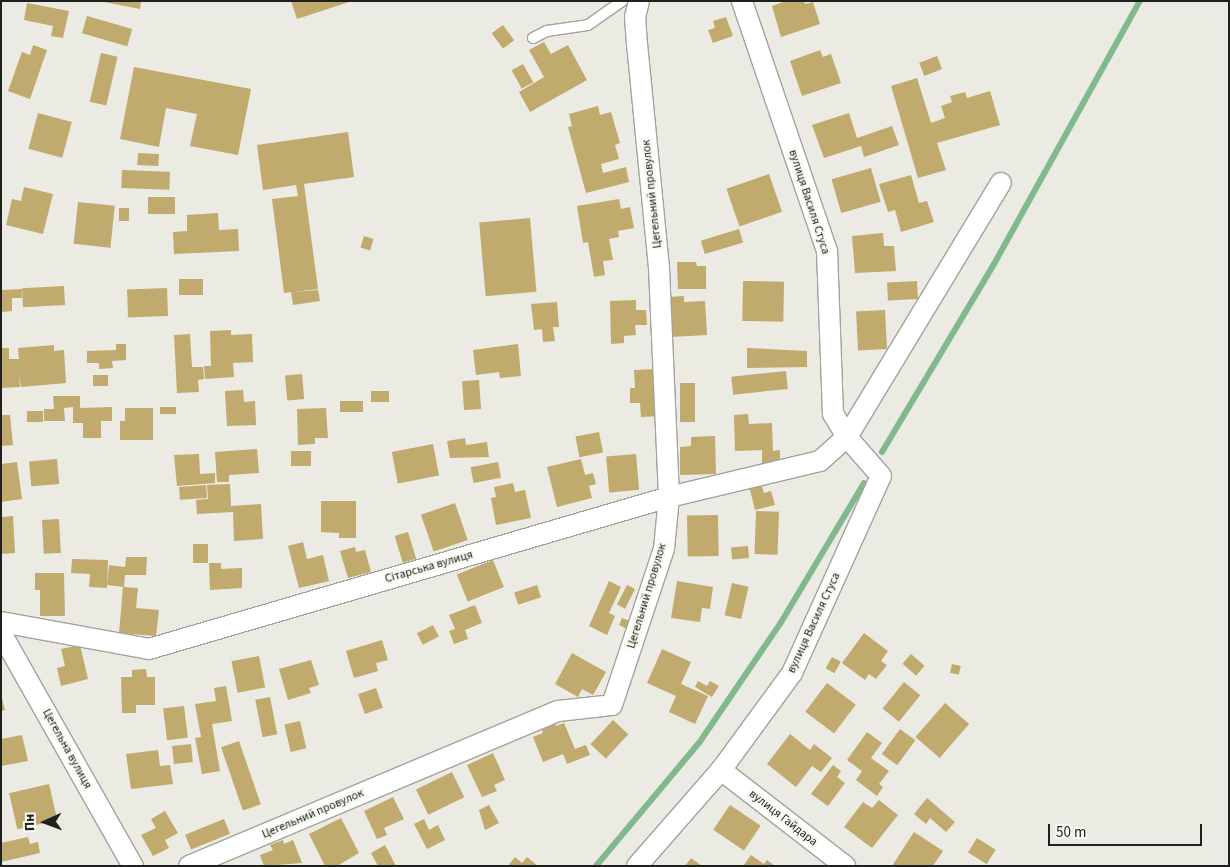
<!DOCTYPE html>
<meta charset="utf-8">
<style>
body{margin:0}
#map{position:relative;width:1230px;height:867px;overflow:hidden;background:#ebebe3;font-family:"Source Sans 3",sans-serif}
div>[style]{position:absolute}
.stream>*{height:6px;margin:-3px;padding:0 3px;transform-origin:3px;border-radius:3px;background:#82b88d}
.building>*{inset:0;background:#c0aa6d;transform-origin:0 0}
.roads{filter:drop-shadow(1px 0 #a2a39b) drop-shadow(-1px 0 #a2a39b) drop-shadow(0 1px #a2a39b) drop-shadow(0 -1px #a2a39b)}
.lane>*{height:10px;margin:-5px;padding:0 5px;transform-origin:5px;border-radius:5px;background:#fff}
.street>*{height:20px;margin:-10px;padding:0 10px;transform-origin:10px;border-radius:10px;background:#fff}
span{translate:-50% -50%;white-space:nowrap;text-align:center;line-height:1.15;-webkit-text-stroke:5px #f8f9f0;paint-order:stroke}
.street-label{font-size:12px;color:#20211e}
.frame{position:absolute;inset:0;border:2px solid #20211e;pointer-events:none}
.north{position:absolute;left:20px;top:797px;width:50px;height:50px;-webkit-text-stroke:4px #f8f9f0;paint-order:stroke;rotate:268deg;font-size:14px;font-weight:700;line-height:20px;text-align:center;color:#20211e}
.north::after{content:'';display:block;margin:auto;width:18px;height:22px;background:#20211e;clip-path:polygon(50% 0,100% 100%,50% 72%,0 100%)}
.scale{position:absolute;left:1048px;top:824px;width:154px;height:22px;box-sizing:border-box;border:2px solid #20211e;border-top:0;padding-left:6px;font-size:15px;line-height:18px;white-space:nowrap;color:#20211e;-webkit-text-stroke:4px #f8f9f0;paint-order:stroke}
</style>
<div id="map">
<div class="stream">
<i style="left:882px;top:452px;width:219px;rotate:-59.2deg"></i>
<i style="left:994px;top:264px;width:301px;rotate:-61deg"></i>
<i style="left:596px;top:866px;width:160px;rotate:-50.1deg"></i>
<i style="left:699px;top:743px;width:144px;rotate:-55.8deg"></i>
<i style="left:780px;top:624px;width:164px;rotate:-59.2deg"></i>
</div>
<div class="building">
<i style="clip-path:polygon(99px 1px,141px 1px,140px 9px)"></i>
<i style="clip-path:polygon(291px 1px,349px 1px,349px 2px,297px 19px)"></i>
<i style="clip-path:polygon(786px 1px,804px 1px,805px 4px,813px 2px,820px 24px,781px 37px,772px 6px)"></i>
<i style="clip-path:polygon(27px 3px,69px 11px,63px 38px,51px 36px,53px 26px,24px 20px)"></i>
<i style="left:87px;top:16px;width:47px;height:18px;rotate:16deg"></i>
<i style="clip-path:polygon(726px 17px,733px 36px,713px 43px,708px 30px,715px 28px,713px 21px)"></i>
<i style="left:503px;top:25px;width:19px;height:14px;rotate:54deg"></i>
<i style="clip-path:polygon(544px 42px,551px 54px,568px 45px,587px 80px,530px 112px,519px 92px,544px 77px,529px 50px)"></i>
<i style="clip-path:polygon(33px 45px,47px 50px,30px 99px,8px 91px,22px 52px,30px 55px)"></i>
<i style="clip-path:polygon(820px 50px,823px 57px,831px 54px,841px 83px,802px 96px,790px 61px)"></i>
<i style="left:101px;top:53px;width:17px;height:50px;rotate:13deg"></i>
<i style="left:937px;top:56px;width:14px;height:19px;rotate:69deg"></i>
<i style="left:523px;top:64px;width:21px;height:13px;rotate:61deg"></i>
<i style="clip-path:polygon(134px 67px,251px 89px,238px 155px,190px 146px,197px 114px,166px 108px,159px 147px,120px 139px)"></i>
<i style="clip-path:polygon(917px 78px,931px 123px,945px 118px,941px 106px,952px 102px,950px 96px,965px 92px,967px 98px,990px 91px,1000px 125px,937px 143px,946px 170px,918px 178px,891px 86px)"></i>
<i style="clip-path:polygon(598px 106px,600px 115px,611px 112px,620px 143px,615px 145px,619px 159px,601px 164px,603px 173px,626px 167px,629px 182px,586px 193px,568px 127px,572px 126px,569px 114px)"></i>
<i style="left:38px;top:113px;width:35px;height:37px;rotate:15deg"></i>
<i style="clip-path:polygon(849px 113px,857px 138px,892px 126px,899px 145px,864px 157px,861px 146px,824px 158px,812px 125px)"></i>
<i style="clip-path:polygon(348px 132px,354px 177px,304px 184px,318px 289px,294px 292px,318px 290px,320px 301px,293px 305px,291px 292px,284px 293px,272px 199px,298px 196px,296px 185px,263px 190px,257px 145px)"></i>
<i style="left:138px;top:153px;width:21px;height:12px;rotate:3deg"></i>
<i style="left:871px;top:168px;width:35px;height:41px;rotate:74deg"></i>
<i style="left:122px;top:170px;width:48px;height:18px;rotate:2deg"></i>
<i style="left:769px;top:174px;width:40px;height:45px;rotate:71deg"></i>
<i style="clip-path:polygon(911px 175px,919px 203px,927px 201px,934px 222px,901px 232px,895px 210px,888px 212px,879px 184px)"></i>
<i style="clip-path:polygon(24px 187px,53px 194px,43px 234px,6px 225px,12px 199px,21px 201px)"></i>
<i style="left:148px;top:197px;width:27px;height:17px"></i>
<i style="clip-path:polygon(619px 199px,621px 209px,630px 207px,634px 228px,618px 231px,619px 237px,609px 239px,613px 260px,603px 261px,605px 275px,594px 277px,588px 242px,583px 243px,577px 206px)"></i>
<i style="left:78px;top:202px;width:37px;height:42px;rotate:6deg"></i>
<i style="left:129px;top:208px;width:13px;height:10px;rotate:90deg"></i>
<i style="clip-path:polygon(218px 213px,219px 230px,238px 229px,239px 251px,174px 254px,173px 232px,187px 231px,187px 215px)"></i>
<i style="left:530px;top:218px;width:74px;height:51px;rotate:85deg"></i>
<i style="left:739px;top:229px;width:14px;height:40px;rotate:73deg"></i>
<i style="clip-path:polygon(883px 233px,884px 246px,894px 246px,896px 271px,855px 273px,852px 236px)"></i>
<i style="left:364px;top:236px;width:10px;height:12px;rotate:17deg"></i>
<i style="clip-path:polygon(677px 262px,696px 262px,697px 266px,706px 266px,706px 289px,678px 289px)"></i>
<i style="left:179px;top:279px;width:24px;height:16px"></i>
<i style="left:743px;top:281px;width:41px;height:40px;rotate:1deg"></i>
<i style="left:917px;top:281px;width:18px;height:30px;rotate:87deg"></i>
<i style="left:64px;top:286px;width:19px;height:42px;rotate:87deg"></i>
<i style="left:167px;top:288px;width:28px;height:40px;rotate:88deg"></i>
<i style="clip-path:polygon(22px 289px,22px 298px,12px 298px,12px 311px,1px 312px,1px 290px)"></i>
<i style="clip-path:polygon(684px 296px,684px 302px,705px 301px,707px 335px,671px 337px,669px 297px)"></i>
<i style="clip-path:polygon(636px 300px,636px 310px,646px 310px,647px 325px,635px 325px,636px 335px,624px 336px,624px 343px,611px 344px,610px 301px)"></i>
<i style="clip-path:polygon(557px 302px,559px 327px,553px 327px,555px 341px,543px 342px,542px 329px,534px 330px,531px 304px)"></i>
<i style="left:885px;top:310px;width:39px;height:29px;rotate:87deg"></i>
<i style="clip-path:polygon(231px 330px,231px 335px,252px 334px,253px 362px,233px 363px,234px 377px,205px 379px,204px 366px,211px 366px,210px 331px)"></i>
<i style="clip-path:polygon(190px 334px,192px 367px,203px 367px,204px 379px,198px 380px,199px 392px,177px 393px,174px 335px)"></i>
<i style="clip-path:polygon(116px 344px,126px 344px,126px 360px,112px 361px,113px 368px,99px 369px,99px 363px,87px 363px,87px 351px,116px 350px)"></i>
<i style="clip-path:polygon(518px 344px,521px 376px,500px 378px,499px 372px,476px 375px,473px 350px)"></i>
<i style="clip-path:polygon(54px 345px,54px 351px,64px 350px,66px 383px,21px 387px,19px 374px,20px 387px,1px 388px,1px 348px,9px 348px,9px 359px,19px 359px,18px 348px)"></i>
<i style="clip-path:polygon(747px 348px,807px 351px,807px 367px,747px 368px)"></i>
<i style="clip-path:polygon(658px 369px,659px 416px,641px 417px,640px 403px,630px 403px,630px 388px,635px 388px,634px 370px)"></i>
<i style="left:786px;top:371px;width:18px;height:55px;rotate:84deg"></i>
<i style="left:302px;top:374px;width:25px;height:17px;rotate:85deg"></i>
<i style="left:93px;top:375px;width:15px;height:11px"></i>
<i style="left:479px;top:380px;width:29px;height:17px;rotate:86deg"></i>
<i style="left:680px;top:383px;width:15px;height:39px"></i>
<i style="clip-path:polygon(243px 390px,244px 402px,255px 401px,256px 425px,227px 426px,225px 391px)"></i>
<i style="left:371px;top:391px;width:18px;height:11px"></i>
<i style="clip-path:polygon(53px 396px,80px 396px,80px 408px,112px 407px,112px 421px,101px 421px,101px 438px,83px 438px,83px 423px,73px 423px,73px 407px,64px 408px,65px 421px,44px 421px,44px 409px,54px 409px)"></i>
<i style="left:340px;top:401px;width:23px;height:11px"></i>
<i style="left:176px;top:407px;width:7px;height:16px;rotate:90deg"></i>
<i style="clip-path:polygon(125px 408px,153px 408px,153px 440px,120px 440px,120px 421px,125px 421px)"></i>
<i style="clip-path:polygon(326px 408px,328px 438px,315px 438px,315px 444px,298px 445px,297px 409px)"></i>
<i style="left:27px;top:411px;width:16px;height:11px"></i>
<i style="clip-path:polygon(748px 414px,749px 424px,772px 423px,773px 451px,780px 450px,780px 466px,762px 467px,762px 450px,735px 451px,734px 415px)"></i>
<i style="clip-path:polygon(1px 415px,10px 415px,13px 445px,1px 446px)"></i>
<i style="left:599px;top:432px;width:21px;height:24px;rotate:79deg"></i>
<i style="clip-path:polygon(715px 436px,716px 474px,680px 475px,680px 447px,691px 446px,691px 437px)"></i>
<i style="clip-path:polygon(465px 438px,466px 445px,487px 442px,489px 457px,450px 458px,447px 441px)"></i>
<i style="left:433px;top:444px;width:32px;height:42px;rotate:79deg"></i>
<i style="clip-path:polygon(257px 449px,259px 473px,229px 475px,229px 482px,217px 482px,215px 452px)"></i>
<i style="left:291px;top:451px;width:20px;height:15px"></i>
<i style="clip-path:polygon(199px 454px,200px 474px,215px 473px,215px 483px,177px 486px,174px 455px)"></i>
<i style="left:636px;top:454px;width:36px;height:30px;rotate:85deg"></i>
<i style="left:57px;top:459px;width:25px;height:28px;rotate:85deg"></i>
<i style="clip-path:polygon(581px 459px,585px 475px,593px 473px,596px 484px,589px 486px,592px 498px,557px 507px,547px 467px)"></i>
<i style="clip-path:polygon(17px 462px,22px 499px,1px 502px,1px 464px)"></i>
<i style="left:498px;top:462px;width:16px;height:28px;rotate:79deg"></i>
<i style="clip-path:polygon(513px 483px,515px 492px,525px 490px,531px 518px,496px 525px,491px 498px,496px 497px,494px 487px)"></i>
<i style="clip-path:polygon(761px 483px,764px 493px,771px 491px,775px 505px,755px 510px,749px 486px)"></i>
<i style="clip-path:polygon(230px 484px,231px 506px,261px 504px,263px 539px,234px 541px,233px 512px,197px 514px,196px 500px,208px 499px,207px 485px)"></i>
<i style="left:206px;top:485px;width:13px;height:27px;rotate:86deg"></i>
<i style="clip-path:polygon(321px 501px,356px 501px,356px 538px,339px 538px,339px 533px,321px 532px)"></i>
<i style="left:455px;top:503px;width:39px;height:36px;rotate:71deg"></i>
<i style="left:756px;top:511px;width:23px;height:43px;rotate:2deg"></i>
<i style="left:718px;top:515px;width:41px;height:31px;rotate:89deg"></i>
<i style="clip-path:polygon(13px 516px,15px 553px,1px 554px,1px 517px)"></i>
<i style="left:59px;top:519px;width:34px;height:17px;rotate:87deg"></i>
<i style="left:408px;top:532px;width:28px;height:14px;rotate:73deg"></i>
<i style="clip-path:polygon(303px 542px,307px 559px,323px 555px,329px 581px,299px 588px,288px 546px)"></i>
<i style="left:193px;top:544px;width:15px;height:19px"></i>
<i style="left:748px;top:546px;width:12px;height:17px;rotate:85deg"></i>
<i style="clip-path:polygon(355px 547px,356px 552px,365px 550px,371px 572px,348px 578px,340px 551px)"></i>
<i style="clip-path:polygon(126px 557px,147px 557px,146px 575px,125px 575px,124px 587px,107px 585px,109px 565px,125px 567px)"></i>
<i style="clip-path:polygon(72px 559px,108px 560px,107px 588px,89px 587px,90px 574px,71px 573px)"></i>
<i style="left:493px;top:560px;width:29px;height:39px;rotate:68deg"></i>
<i style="clip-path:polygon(209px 563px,221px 563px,221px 569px,242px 568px,242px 588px,210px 590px)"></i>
<i style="clip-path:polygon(35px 573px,64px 573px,65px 616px,40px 616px,40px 590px,35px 590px)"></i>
<i style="clip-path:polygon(609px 581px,621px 587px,609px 613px,615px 616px,607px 635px,589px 626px)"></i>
<i style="clip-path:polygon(677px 581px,713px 587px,710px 609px,702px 608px,700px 622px,671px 618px)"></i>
<i style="left:732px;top:583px;width:17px;height:33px;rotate:13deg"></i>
<i style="left:537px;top:585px;width:13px;height:24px;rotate:72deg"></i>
<i style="left:627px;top:585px;width:9px;height:22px;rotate:27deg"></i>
<i style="clip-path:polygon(123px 587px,138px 588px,136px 608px,159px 610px,156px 636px,119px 633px)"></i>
<i style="clip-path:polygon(475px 605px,482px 623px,465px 630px,468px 639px,454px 644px,449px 631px,455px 629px,449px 615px)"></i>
<i style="clip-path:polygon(622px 618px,632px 622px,629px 630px,619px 625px)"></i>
<i style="left:433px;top:625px;width:13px;height:18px;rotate:63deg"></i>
<i style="clip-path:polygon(864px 633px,888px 651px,881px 661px,887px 665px,876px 679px,869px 674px,865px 680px,842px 663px)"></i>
<i style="clip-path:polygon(382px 640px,388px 660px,376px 663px,378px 671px,354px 678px,346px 651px)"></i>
<i style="clip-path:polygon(80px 645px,88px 679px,61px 686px,57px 668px,65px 666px,61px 649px)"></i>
<i style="clip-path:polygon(662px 649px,691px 662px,681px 684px,708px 696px,695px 724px,669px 712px,676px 696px,647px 683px)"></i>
<i style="clip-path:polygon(572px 653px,606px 672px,593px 695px,582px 689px,578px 697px,555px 684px)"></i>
<i style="left:911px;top:654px;width:18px;height:13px;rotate:41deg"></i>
<i style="left:259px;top:656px;width:32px;height:28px;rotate:79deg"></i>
<i style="left:832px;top:657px;width:10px;height:13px;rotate:29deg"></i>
<i style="clip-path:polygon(311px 660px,319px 685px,309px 688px,311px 693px,288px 700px,279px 669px)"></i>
<i style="left:952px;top:664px;width:9px;height:9px;rotate:13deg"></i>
<i style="clip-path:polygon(146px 669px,147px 677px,155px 677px,155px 705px,136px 705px,136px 713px,122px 713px,121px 677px,132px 677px,132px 670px)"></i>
<i style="clip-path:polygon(698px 681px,707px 686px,710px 681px,719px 686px,712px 697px,695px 687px)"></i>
<i style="left:904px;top:682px;width:21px;height:34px;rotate:39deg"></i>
<i style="left:827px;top:683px;width:36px;height:36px;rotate:37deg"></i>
<i style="clip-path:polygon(226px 686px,232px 721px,212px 724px,220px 771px,202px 774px,195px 738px,201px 737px,195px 704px,216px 701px,214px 688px)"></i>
<i style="left:376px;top:688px;width:21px;height:19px;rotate:71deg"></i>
<i style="clip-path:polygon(1px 695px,5px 710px,1px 711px)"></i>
<i style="left:270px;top:697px;width:38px;height:15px;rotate:79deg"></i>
<i style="left:945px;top:703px;width:32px;height:45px;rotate:41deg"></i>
<i style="left:184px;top:706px;width:32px;height:21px;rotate:83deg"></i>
<i style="clip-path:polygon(554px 719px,556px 726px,564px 723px,575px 749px,586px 745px,590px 755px,567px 764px,563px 754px,543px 762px,533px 737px,543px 733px,540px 725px)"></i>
<i style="left:613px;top:720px;width:21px;height:33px;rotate:43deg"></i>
<i style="left:300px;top:721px;width:28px;height:16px;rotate:77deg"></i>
<i style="left:900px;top:729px;width:19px;height:31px;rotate:36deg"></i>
<i style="clip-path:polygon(867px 732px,882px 743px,871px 758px,889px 771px,879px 784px,883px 787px,877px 796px,856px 780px,862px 771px,847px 760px)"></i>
<i style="clip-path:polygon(790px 734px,810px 750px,814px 744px,832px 758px,821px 772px,812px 766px,796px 787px,767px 764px)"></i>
<i style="clip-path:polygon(22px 735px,28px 761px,1px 766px,1px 739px)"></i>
<i style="left:239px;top:741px;width:67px;height:19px;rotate:71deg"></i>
<i style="left:191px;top:744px;width:18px;height:19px;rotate:84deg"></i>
<i style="clip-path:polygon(158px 750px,160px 766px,170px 765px,173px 784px,131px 789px,126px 754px)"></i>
<i style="clip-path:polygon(493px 753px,505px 780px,494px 785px,497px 791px,482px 797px,467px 765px)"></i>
<i style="clip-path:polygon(833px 765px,841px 771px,837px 777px,845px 783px,828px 806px,811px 794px)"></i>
<i style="left:452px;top:772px;width:28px;height:40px;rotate:64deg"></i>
<i style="left:49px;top:784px;width:37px;height:41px;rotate:77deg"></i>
<i style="clip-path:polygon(393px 797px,404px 819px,384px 828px,387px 835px,377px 839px,364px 811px)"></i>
<i style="clip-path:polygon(927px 798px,955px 822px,946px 832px,930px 818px,926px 824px,914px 814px)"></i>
<i style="clip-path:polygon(879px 800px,898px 815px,872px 848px,844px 827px,863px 802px,872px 808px)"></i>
<i style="clip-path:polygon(489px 805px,499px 823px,485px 830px,479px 810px)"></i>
<i style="left:730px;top:805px;width:37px;height:30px;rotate:34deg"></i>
<i style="clip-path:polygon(165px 811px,178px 833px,165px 840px,169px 848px,153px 856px,141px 835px,156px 828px,151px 819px)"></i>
<i style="clip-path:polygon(341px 818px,359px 853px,337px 866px,325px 866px,309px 834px)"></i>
<i style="left:224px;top:819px;width:16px;height:42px;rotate:68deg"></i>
<i style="clip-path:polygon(424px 819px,429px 830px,438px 825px,445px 840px,427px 849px,414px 824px)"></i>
<i style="clip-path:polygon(914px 832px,943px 851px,933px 866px,892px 866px)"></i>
<i style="clip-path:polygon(28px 837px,30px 844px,38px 842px,40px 853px,1px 862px,1px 843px)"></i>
<i style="left:977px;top:838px;width:22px;height:17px;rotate:32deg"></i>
<i style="clip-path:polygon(283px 840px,284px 844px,293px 840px,302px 863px,264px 866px,260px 855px,273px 850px,270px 845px)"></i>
<i style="clip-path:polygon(385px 845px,396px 866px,378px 866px,371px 853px)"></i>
<i style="clip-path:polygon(751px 855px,764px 864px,767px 860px,775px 866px,743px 866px)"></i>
<i style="clip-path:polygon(515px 857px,522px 863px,527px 857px,538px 866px,508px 866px)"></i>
<i style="clip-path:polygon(691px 858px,702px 866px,685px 866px)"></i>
</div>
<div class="roads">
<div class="lane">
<i style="left:533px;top:38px;width:16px;rotate:-27deg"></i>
<i style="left:547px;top:31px;width:41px;rotate:-8.3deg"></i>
<i style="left:588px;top:25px;width:42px;rotate:-35.2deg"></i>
</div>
<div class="street">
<i style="left:1px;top:622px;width:150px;rotate:10.3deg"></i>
<i style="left:149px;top:649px;width:542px;rotate:-16.29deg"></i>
<i style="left:669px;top:497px;width:155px;rotate:-13.4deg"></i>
<i style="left:820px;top:461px;width:36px;rotate:-42deg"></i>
<i style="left:847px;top:437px;width:297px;rotate:-58.8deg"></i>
<i style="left:1px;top:633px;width:268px;rotate:60.5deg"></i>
<i style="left:721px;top:770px;width:157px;rotate:37.7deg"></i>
<i style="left:189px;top:866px;width:400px;rotate:-22.8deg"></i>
<i style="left:558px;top:711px;width:54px;rotate:-6.3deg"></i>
<i style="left:612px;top:705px;width:164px;rotate:-71.6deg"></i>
<i style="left:664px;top:549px;width:52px;rotate:-84.5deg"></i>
<i style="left:669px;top:497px;width:229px;rotate:-92.5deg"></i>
<i style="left:659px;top:268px;width:224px;rotate:-95.6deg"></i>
<i style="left:637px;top:45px;width:28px;rotate:-94deg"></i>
<i style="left:635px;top:17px;width:16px;rotate:-76deg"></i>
<i style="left:637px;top:866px;width:128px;rotate:-48.8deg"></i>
<i style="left:721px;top:770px;width:120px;rotate:-53.8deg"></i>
<i style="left:792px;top:673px;width:216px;rotate:-65.7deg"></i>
<i style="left:881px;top:476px;width:52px;rotate:-131.1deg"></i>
<i style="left:847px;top:437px;width:27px;rotate:-121deg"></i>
<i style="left:833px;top:414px;width:163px;rotate:-92.1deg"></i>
<i style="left:827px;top:251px;width:264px;rotate:-108.8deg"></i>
</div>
</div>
<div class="street-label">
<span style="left:652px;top:194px;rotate:-96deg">Цегельний провулок</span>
<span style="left:809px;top:202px;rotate:72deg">вулиця Василя Стуса</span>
<span style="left:429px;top:567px;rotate:-16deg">Сітарська вулиця</span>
<span style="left:647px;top:596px;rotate:-73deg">Цегельний провулок</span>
<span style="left:814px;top:623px;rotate:-65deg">вулиця Василя Стуса</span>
<span style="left:67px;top:749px;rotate:61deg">Цегельна вулиця</span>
<span style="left:313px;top:814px;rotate:-23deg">Цегельний провулок</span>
<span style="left:783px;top:818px;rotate:38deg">вулиця Гайдара</span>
</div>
<div class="frame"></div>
<div class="north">Пн</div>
<div class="scale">50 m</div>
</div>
